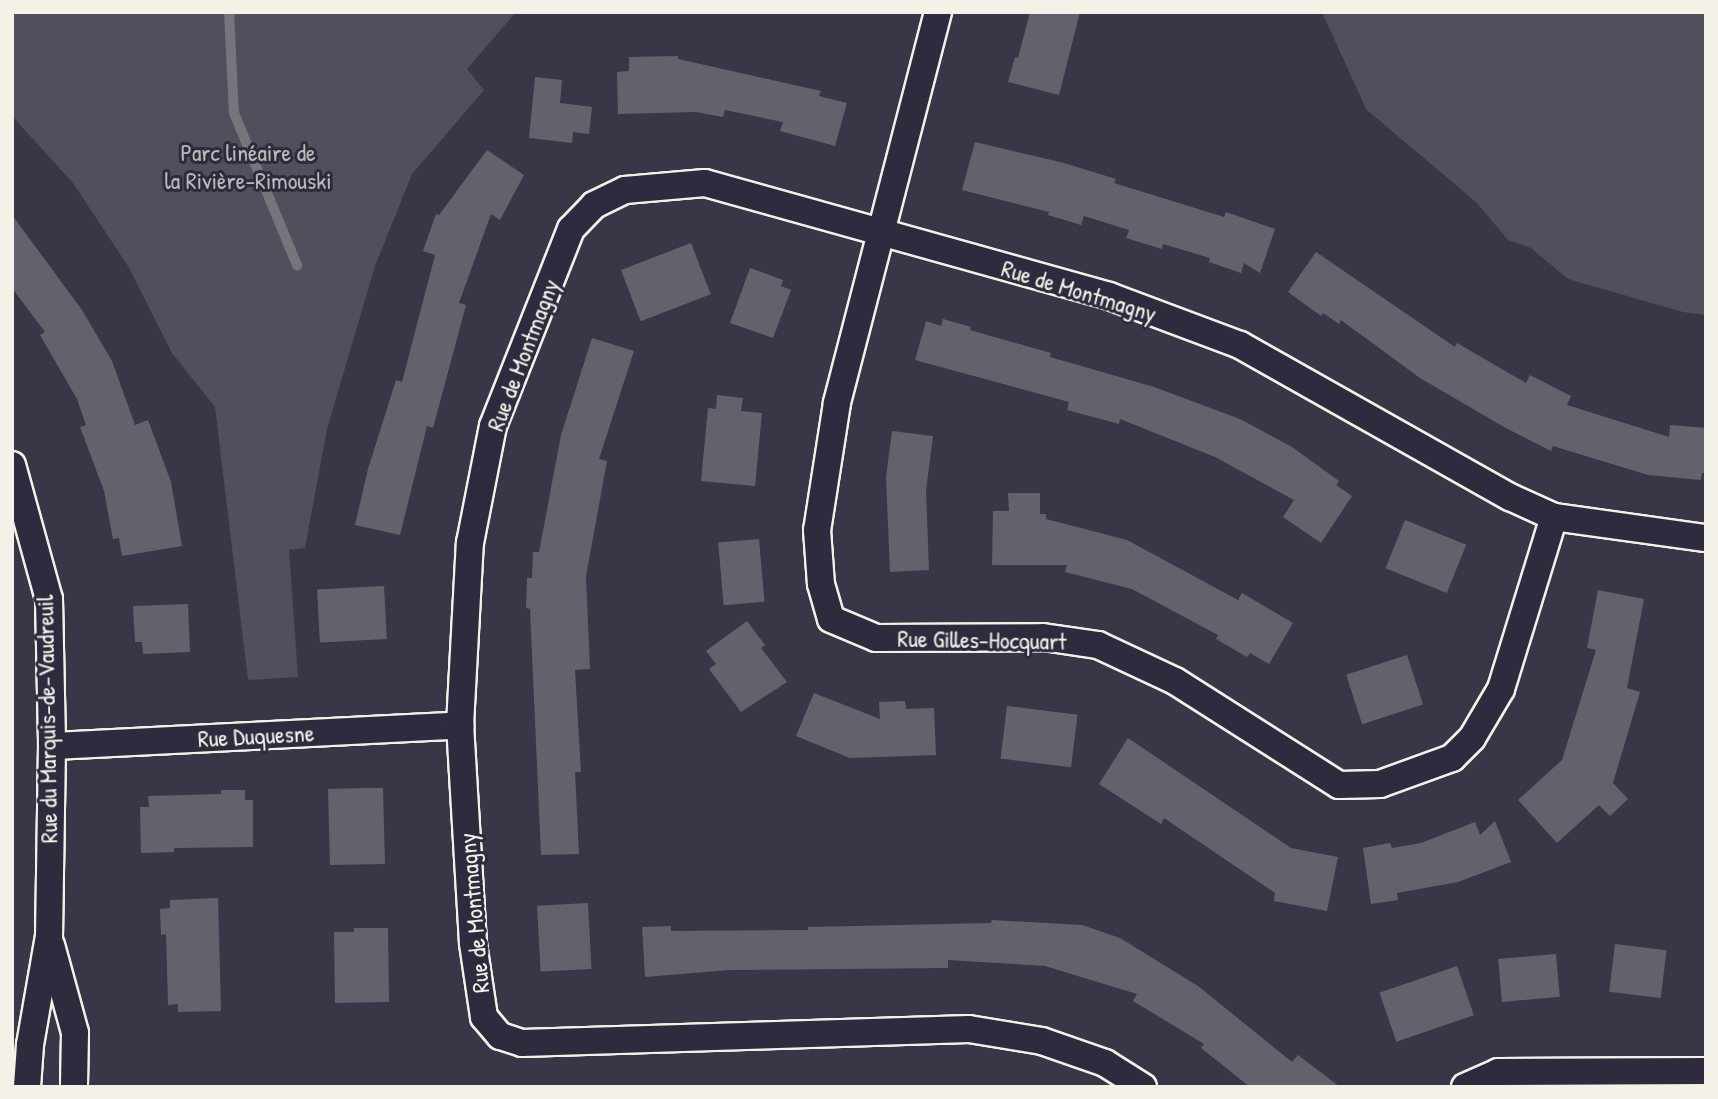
<!DOCTYPE html>
<meta charset="utf-8">
<style>
body{margin:0}
#map{position:relative;width:1718px;height:1099px;overflow:hidden;background:#3b3647;font-family:"Patrick Hand",sans-serif}
div>[style]{position:absolute}
.green>*{inset:0;background:#534e5c}
.stream>*{height:10px;margin:-5px;padding:0 5px;transform-origin:5px;border-radius:5px;background:#78747b}
.building>*{inset:0;background:#65616c;transform-origin:0 0}
.roads{filter:drop-shadow(2px 0 #f4f1e8) drop-shadow(-2px 0 #f4f1e8) drop-shadow(0 2px #f4f1e8) drop-shadow(0 -2px #f4f1e8)}
.street>*{height:26px;margin:-13px;padding:0 13px;transform-origin:13px;border-radius:13px;background:#2f2a3d}
span{translate:-50% -50%;white-space:nowrap;text-align:center;line-height:1.15;-webkit-text-stroke:6px #2f2a3d;paint-order:stroke}
.park-label{font-size:24px;color:#bcb8b7}
.street-label{font-size:24px;color:#f4f1e8}
.frame{position:absolute;inset:0;border:14px solid #f4f1e8;pointer-events:none}
</style>
<div id="map">
<div class="green">
<i style="clip-path:polygon(12px 12px,516px 12px,467px 69px,484px 90px,412px 174px,375px 266px,327px 429px,305px 548px,289px 550px,298px 677px,248px 680px,215px 407px,172px 353px,128px 266px,73px 183px,12px 116px)"></i>
<i style="clip-path:polygon(1322px 12px,1706px 12px,1706px 315px,1683px 312px,1568px 279px,1531px 248px,1508px 240px,1477px 203px,1366px 109px)"></i>
</div>
<div class="stream">
<i style="left:229px;top:12px;width:101px;rotate:87.2deg"></i>
<i style="left:234px;top:113px;width:165px;rotate:67.5deg"></i>
</div>
<div class="building">
<i style="clip-path:polygon(1030px 12px,1080px 12px,1059px 95px,1008px 82px,1015px 57px,1018px 58px)"></i>
<i style="clip-path:polygon(678px 56px,678px 59px,821px 91px,819px 96px,847px 103px,835px 146px,780px 131px,783px 122px,725px 110px,723px 117px,696px 112px,618px 114px,617px 72px,629px 71px,629px 57px)"></i>
<i style="clip-path:polygon(535px 77px,562px 80px,560px 103px,592px 107px,589px 134px,573px 132px,572px 143px,529px 138px)"></i>
<i style="clip-path:polygon(975px 142px,1064px 163px,1116px 179px,1114px 183px,1224px 217px,1226px 212px,1275px 229px,1260px 273px,1244px 263px,1241px 273px,1209px 262px,1210px 258px,1163px 244px,1162px 249px,1126px 238px,1129px 230px,1084px 216px,1081px 225px,1048px 215px,1049px 212px,962px 190px)"></i>
<i style="clip-path:polygon(487px 150px,524px 175px,500px 220px,491px 214px,459px 303px,466px 305px,433px 428px,427px 426px,400px 535px,355px 525px,368px 469px,396px 380px,402px 382px,435px 255px,423px 251px,436px 214px,439px 215px)"></i>
<i style="clip-path:polygon(12px 215px,82px 310px,112px 361px,135px 425px,148px 420px,171px 482px,182px 546px,122px 556px,119px 538px,113px 539px,104px 491px,80px 427px,86px 425px,77px 399px,40px 335px,45px 332px,12px 288px)"></i>
<i style="left:691px;top:243px;width:55px;height:75px;rotate:69deg"></i>
<i style="clip-path:polygon(1316px 252px,1455px 347px,1457px 343px,1526px 383px,1530px 375px,1571px 396px,1567px 405px,1669px 437px,1670px 425px,1706px 428px,1706px 473px,1702px 473px,1701px 480px,1648px 475px,1553px 446px,1551px 451px,1504px 427px,1420px 378px,1341px 320px,1339px 324px,1323px 313px,1321px 316px,1288px 292px)"></i>
<i style="clip-path:polygon(750px 268px,783px 280px,781px 286px,791px 290px,773px 338px,730px 323px)"></i>
<i style="clip-path:polygon(943px 319px,971px 327px,970px 330px,1051px 353px,1050px 357px,1154px 387px,1240px 419px,1292px 447px,1339px 481px,1336px 485px,1352px 496px,1321px 543px,1283px 517px,1294px 500px,1215px 457px,1120px 419px,1119px 424px,1067px 410px,1069px 402px,915px 360px,926px 321px,941px 326px)"></i>
<i style="clip-path:polygon(592px 338px,634px 351px,599px 459px,607px 461px,586px 576px,590px 669px,575px 670px,581px 772px,575px 772px,579px 854px,541px 855px,530px 609px,526px 608px,527px 578px,532px 578px,533px 552px,539px 552px,561px 435px)"></i>
<i style="clip-path:polygon(717px 395px,743px 398px,741px 411px,762px 413px,755px 486px,701px 481px,708px 408px,716px 409px)"></i>
<i style="clip-path:polygon(892px 431px,933px 436px,926px 491px,929px 570px,890px 572px,886px 477px)"></i>
<i style="clip-path:polygon(1008px 493px,1040px 493px,1040px 514px,1046px 514px,1046px 519px,1127px 540px,1238px 600px,1242px 593px,1293px 623px,1269px 664px,1250px 653px,1247px 657px,1216px 639px,1218px 635px,1132px 589px,1065px 572px,1067px 565px,992px 565px,993px 511px,1009px 511px)"></i>
<i style="left:1405px;top:520px;width:66px;height:52px;rotate:22deg"></i>
<i style="left:759px;top:539px;width:63px;height:41px;rotate:85deg"></i>
<i style="left:384px;top:586px;width:53px;height:67px;rotate:87deg"></i>
<i style="clip-path:polygon(1598px 590px,1644px 599px,1627px 688px,1640px 692px,1613px 783px,1628px 799px,1610px 816px,1599px 805px,1557px 843px,1518px 800px,1562px 760px,1596px 650px,1587px 648px)"></i>
<i style="clip-path:polygon(188px 604px,190px 652px,143px 654px,142px 642px,135px 642px,133px 606px)"></i>
<i style="clip-path:polygon(747px 621px,765px 645px,761px 648px,787px 682px,741px 712px,709px 669px,716px 664px,706px 651px)"></i>
<i style="left:1407px;top:655px;width:52px;height:64px;rotate:72deg"></i>
<i style="clip-path:polygon(814px 693px,880px 719px,879px 702px,905px 701px,906px 709px,934px 708px,936px 755px,850px 758px,796px 736px)"></i>
<i style="left:1007px;top:706px;width:71px;height:53px;rotate:7deg"></i>
<i style="clip-path:polygon(1128px 738px,1291px 848px,1338px 857px,1327px 911px,1274px 901px,1275px 893px,1164px 818px,1161px 824px,1099px 784px)"></i>
<i style="clip-path:polygon(365px 788px,383px 788px,385px 864px,330px 865px,328px 789px)"></i>
<i style="clip-path:polygon(221px 790px,245px 790px,245px 800px,253px 800px,253px 847px,174px 848px,174px 852px,141px 853px,140px 807px,149px 807px,148px 796px,221px 794px)"></i>
<i style="clip-path:polygon(1495px 821px,1511px 862px,1458px 882px,1397px 893px,1398px 900px,1371px 904px,1363px 848px,1390px 843px,1392px 848px,1421px 843px,1475px 822px,1480px 835px)"></i>
<i style="clip-path:polygon(218px 898px,221px 1011px,178px 1012px,178px 1004px,168px 1005px,166px 934px,161px 935px,160px 909px,170px 908px,170px 900px)"></i>
<i style="left:588px;top:903px;width:66px;height:51px;rotate:87deg"></i>
<i style="clip-path:polygon(992px 920px,1082px 925px,1120px 938px,1198px 986px,1292px 1062px,1298px 1055px,1340px 1087px,1250px 1087px,1201px 1048px,1204px 1044px,1133px 1001px,1137px 994px,1045px 966px,948px 960px,948px 968px,729px 970px,645px 977px,642px 927px,671px 926px,671px 931px,808px 930px,808px 927px,991px 923px)"></i>
<i style="clip-path:polygon(354px 928px,388px 928px,389px 1002px,335px 1003px,334px 932px,354px 932px)"></i>
<i style="left:1615px;top:944px;width:52px;height:48px;rotate:7deg"></i>
<i style="left:1556px;top:954px;width:43px;height:58px;rotate:85deg"></i>
<i style="left:1457px;top:966px;width:52px;height:82px;rotate:71deg"></i>
</div>
<div class="roads">
<div class="street">
<i style="left:938px;top:12px;width:404px;rotate:104.5deg"></i>
<i style="left:837px;top:403px;width:129px;rotate:98.9deg"></i>
<i style="left:817px;top:530px;width:54px;rotate:85.8deg"></i>
<i style="left:821px;top:584px;width:36px;rotate:74deg"></i>
<i style="left:831px;top:619px;width:49px;rotate:22.9deg"></i>
<i style="left:876px;top:638px;width:167px;rotate:-0.3deg"></i>
<i style="left:1043px;top:637px;width:56px;rotate:8.3deg"></i>
<i style="left:1098px;top:645px;width:85px;rotate:25.1deg"></i>
<i style="left:1175px;top:681px;width:194px;rotate:32.4deg"></i>
<i style="left:1339px;top:785px;width:41px;rotate:-1.4deg"></i>
<i style="left:1380px;top:784px;width:77px;rotate:-19.9deg"></i>
<i style="left:1452px;top:758px;width:28px;rotate:-45deg"></i>
<i style="left:1472px;top:738px;width:57px;rotate:-59.4deg"></i>
<i style="left:1501px;top:689px;width:180px;rotate:-72.9deg"></i>
<i style="left:12px;top:465px;width:139px;rotate:74.6deg"></i>
<i style="left:49px;top:599px;width:147px;rotate:88.8deg"></i>
<i style="left:52px;top:746px;width:190px;rotate:90.9deg"></i>
<i style="left:49px;top:936px;width:111px;rotate:99.9deg"></i>
<i style="left:30px;top:1045px;width:42px;rotate:94.1deg"></i>
<i style="left:52px;top:746px;width:409px;rotate:-2.9deg"></i>
<i style="left:51px;top:945px;width:91px;rotate:74.7deg"></i>
<i style="left:75px;top:1033px;width:54px;rotate:91.1deg"></i>
<i style="left:1143px;top:1087px;width:45px;rotate:-147.7deg"></i>
<i style="left:1105px;top:1063px;width:67px;rotate:-160.8deg"></i>
<i style="left:1042px;top:1041px;width:74px;rotate:-170.7deg"></i>
<i style="left:969px;top:1029px;width:447px;rotate:178.2deg"></i>
<i style="left:522px;top:1043px;width:23px;rotate:-162deg"></i>
<i style="left:500px;top:1036px;width:25px;rotate:-130deg"></i>
<i style="left:484px;top:1017px;width:75px;rotate:-98.5deg"></i>
<i style="left:473px;top:943px;width:218px;rotate:-93.4deg"></i>
<i style="left:460px;top:725px;width:182px;rotate:-86.9deg"></i>
<i style="left:470px;top:543px;width:119px;rotate:-78.9deg"></i>
<i style="left:493px;top:426px;width:212px;rotate:-68.4deg"></i>
<i style="left:571px;top:229px;width:33px;rotate:-46deg"></i>
<i style="left:594px;top:205px;width:34px;rotate:-26deg"></i>
<i style="left:625px;top:190px;width:80px;rotate:-5deg"></i>
<i style="left:705px;top:183px;width:420px;rotate:15.6deg"></i>
<i style="left:1109px;top:296px;width:140px;rotate:20.5deg"></i>
<i style="left:1240px;top:345px;width:310px;rotate:29.4deg"></i>
<i style="left:1510px;top:497px;width:48px;rotate:24.4deg"></i>
<i style="left:1554px;top:517px;width:153px;rotate:7.9deg"></i>
<i style="left:1465px;top:1087px;width:36px;rotate:-24deg"></i>
<i style="left:1498px;top:1072px;width:208px;rotate:-0.3deg"></i>
</div>
</div>
<div class="park-label">
<span style="left:248px;top:167px">Parc linéaire de<br>la Rivière-Rimouski</span>
</div>
<div class="street-label">
<span style="left:1079px;top:291px;rotate:17deg">Rue de Montmagny</span>
<span style="left:523px;top:355px;rotate:-69deg">Rue de Montmagny</span>
<span style="left:982px;top:640px;rotate:1deg">Rue Gilles-Hocquart</span>
<span style="left:47px;top:719px;rotate:-91deg">Rue du Marquis-de-Vaudreuil</span>
<span style="left:256px;top:736px;rotate:-3deg">Rue Duquesne</span>
<span style="left:474px;top:913px;rotate:-95deg">Rue de Montmagny</span>
</div>
<div class="frame"></div>
</div>
